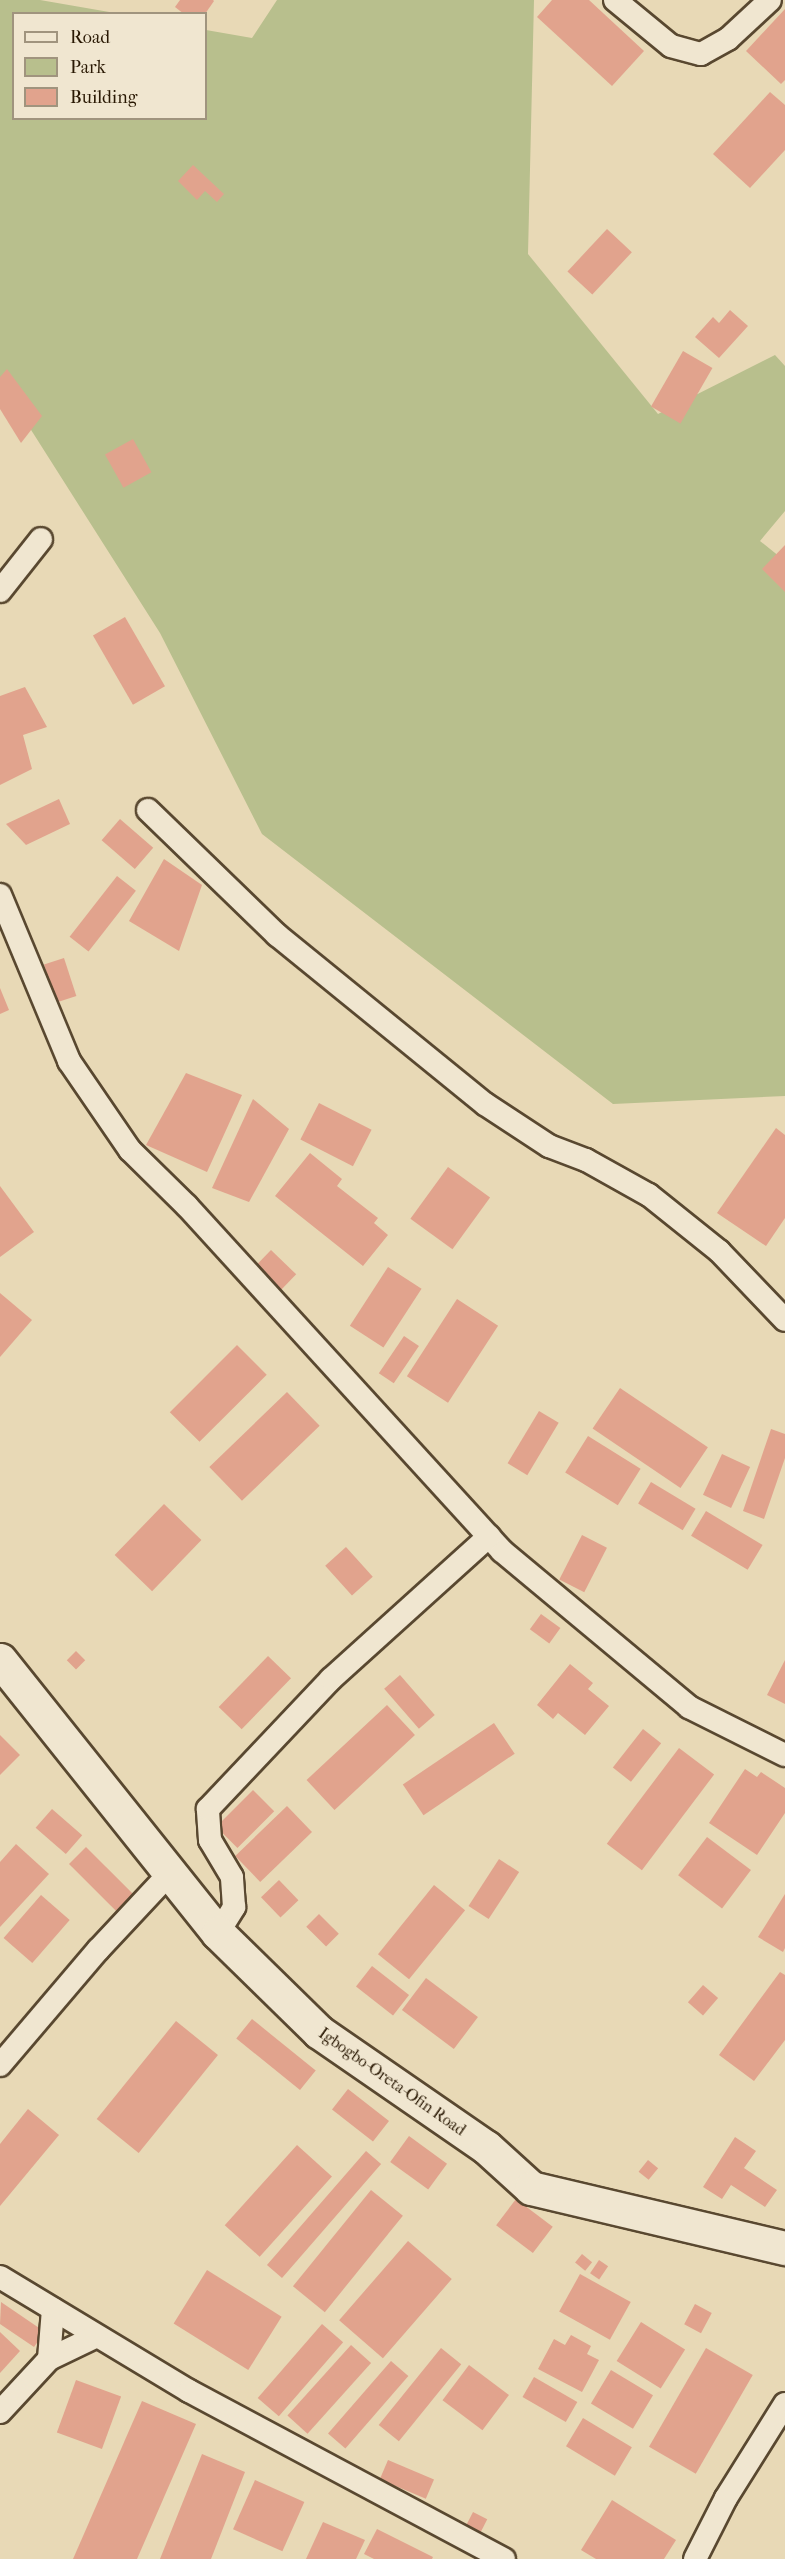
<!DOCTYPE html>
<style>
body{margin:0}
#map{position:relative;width:785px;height:2559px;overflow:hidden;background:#e8d9b6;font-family:"IM FELL French Canon",serif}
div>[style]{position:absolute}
.green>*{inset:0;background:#b8bf8d}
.building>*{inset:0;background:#e1a38d;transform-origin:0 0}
.roads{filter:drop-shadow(2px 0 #594830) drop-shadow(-2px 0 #594830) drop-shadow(0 2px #594830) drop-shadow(0 -2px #594830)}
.street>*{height:22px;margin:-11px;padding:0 11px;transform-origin:11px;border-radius:11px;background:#f0e6d0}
.secondary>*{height:33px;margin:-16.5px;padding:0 16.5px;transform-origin:16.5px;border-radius:16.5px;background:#f0e6d0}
span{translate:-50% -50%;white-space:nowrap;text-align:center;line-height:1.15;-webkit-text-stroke:4.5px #f0e6d0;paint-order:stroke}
.street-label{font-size:16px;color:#291803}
.legend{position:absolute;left:12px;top:12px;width:195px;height:108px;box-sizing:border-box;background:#f0e6d0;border:2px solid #a0947e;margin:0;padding:8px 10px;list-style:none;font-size:18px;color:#291803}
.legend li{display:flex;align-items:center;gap:12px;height:30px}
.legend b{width:30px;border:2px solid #a0947e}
</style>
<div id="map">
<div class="green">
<i style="clip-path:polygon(0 0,40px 0,115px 13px,14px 14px,14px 118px,206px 118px,206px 30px,252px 38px,277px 0,534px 0,528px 254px,658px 414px,775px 355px,785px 366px,785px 511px,760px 541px,785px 561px,785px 1096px,613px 1104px,262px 834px,160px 633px,0 381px)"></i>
</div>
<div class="building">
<i style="clip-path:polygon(180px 0,213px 0,214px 1px,205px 14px,184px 14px,175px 7px)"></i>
<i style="clip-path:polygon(552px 0,589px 0,644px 51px,612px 86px,537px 17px)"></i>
<i style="clip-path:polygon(785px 9px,785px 80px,781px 84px,746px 51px)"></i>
<i style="clip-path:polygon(770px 92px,785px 105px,785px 150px,750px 188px,713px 154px)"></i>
<i style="clip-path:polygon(193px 165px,224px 194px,217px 202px,205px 191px,197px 200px,178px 181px)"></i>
<i style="left:607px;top:229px;width:34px;height:58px;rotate:43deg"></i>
<i style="clip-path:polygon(730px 310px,748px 326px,719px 358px,695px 337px,713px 317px,719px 323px)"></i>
<i style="left:683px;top:351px;width:34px;height:64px;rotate:30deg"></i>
<i style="clip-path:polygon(7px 369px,42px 416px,21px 443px,0 409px,0 377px)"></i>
<i style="left:133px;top:439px;width:38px;height:32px;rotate:61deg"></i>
<i style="clip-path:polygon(785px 545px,785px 592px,762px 569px)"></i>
<i style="left:125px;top:617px;width:80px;height:37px;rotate:60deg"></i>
<i style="clip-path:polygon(25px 687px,47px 727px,23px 735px,32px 769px,0 785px,0 696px)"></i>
<i style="clip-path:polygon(59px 799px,70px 824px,26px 845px,6px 824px)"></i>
<i style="left:120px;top:819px;width:44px;height:28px;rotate:41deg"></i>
<i style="clip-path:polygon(164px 859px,202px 885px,179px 951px,129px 921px)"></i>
<i style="left:117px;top:876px;width:24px;height:77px;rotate:38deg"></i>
<i style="left:64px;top:958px;width:40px;height:21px;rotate:72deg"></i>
<i style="clip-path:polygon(0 988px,9px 1010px,0 1014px)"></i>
<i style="clip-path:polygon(186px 1073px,242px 1095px,207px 1172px,146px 1145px)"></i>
<i style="clip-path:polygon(253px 1099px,289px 1129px,249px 1202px,212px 1188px)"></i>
<i style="left:319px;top:1103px;width:59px;height:41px;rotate:27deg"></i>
<i style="clip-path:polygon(776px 1128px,785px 1135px,785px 1218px,766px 1246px,717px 1213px)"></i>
<i style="clip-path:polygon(310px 1153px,342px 1179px,337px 1186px,378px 1218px,374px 1223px,388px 1235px,363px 1266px,275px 1196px)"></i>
<i style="left:448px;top:1167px;width:52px;height:64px;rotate:36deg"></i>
<i style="clip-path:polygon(0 1186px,34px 1232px,0 1257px)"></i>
<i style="left:271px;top:1250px;width:35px;height:25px;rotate:44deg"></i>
<i style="left:388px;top:1267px;width:40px;height:70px;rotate:33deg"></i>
<i style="clip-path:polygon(0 1293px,32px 1320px,0 1357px)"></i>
<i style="left:457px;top:1299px;width:49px;height:92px;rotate:33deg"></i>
<i style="left:404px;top:1336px;width:18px;height:45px;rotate:34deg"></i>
<i style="left:237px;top:1345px;width:42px;height:95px;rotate:45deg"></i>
<i style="left:620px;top:1388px;width:106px;height:49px;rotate:34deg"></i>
<i style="left:287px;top:1392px;width:47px;height:108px;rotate:46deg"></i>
<i style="left:539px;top:1411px;width:23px;height:61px;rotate:31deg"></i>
<i style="clip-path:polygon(771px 1429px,785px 1434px,785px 1458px,764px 1519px,743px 1511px)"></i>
<i style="left:588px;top:1436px;width:62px;height:43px;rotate:32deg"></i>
<i style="left:722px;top:1454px;width:31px;height:45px;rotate:25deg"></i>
<i style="left:651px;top:1482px;width:52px;height:25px;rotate:31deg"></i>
<i style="left:164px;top:1504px;width:52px;height:71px;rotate:44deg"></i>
<i style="left:706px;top:1511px;width:66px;height:29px;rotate:31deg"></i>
<i style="left:582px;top:1535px;width:28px;height:50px;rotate:27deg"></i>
<i style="left:346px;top:1547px;width:40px;height:28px;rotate:48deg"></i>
<i style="left:541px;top:1614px;width:24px;height:19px;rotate:36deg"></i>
<i style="left:76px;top:1651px;width:13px;height:13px;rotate:45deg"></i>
<i style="left:268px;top:1656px;width:32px;height:71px;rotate:44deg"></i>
<i style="clip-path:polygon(785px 1660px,785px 1704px,767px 1695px)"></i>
<i style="clip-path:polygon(570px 1664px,593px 1683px,588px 1689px,609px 1706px,585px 1735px,558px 1713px,553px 1719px,537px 1705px)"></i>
<i style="left:400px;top:1675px;width:53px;height:21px;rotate:49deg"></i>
<i style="left:387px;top:1705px;width:41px;height:110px;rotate:47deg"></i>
<i style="left:494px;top:1723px;width:37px;height:110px;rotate:56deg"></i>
<i style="left:643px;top:1729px;width:23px;height:49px;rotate:38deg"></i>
<i style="clip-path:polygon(0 1735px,20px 1755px,0 1775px)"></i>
<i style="left:679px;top:1748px;width:44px;height:120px;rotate:37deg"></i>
<i style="clip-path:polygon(745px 1769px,757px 1777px,761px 1772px,785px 1788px,785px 1813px,757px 1855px,709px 1823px)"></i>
<i style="left:253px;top:1790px;width:30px;height:52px;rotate:45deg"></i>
<i style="left:287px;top:1806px;width:36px;height:72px;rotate:46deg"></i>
<i style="left:52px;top:1809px;width:40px;height:25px;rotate:41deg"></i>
<i style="left:707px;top:1837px;width:55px;height:48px;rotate:37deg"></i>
<i style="clip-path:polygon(16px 1844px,49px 1874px,0 1927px,0 1862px)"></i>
<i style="left:86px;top:1847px;width:68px;height:24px;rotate:45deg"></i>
<i style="left:499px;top:1859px;width:24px;height:56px;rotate:33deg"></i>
<i style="left:279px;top:1880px;width:28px;height:25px;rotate:46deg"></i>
<i style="left:434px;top:1885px;width:40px;height:89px;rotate:39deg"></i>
<i style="clip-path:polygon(785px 1894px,785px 1948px,783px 1952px,758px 1937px)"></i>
<i style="left:41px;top:1895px;width:38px;height:57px;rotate:41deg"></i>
<i style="left:319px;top:1914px;width:28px;height:18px;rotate:45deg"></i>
<i style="left:372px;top:1966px;width:47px;height:26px;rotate:38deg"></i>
<i style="clip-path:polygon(780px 1972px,785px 1975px,785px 2040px,754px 2081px,719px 2055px)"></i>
<i style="left:426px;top:1978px;width:65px;height:40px;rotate:37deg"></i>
<i style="left:703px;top:1985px;width:20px;height:23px;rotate:41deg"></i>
<i style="left:252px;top:2019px;width:82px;height:25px;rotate:39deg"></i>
<i style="left:176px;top:2021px;width:54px;height:126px;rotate:39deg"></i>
<i style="left:348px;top:2089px;width:52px;height:26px;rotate:38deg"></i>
<i style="clip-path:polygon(28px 2109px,59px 2135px,0 2206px,0 2144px)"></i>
<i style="left:409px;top:2136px;width:47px;height:32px;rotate:36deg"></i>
<i style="clip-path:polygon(735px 2137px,756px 2151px,744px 2168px,777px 2190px,765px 2207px,731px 2185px,722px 2199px,703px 2187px)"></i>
<i style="left:297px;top:2145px;width:47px;height:108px;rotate:42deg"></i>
<i style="left:366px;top:2151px;width:20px;height:151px;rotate:41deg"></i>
<i style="left:648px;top:2160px;width:13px;height:15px;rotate:39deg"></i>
<i style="left:371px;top:2190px;width:41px;height:124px;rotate:39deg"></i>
<i style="left:516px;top:2199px;width:46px;height:33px;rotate:37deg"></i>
<i style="left:408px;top:2241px;width:58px;height:105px;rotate:41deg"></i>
<i style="left:582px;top:2254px;width:13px;height:11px;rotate:39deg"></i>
<i style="left:599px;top:2260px;width:11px;height:16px;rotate:34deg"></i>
<i style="left:207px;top:2270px;width:88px;height:63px;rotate:32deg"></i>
<i style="left:580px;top:2274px;width:58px;height:43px;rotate:29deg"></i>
<i style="clip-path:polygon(1px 2302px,45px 2332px,34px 2347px,0 2324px)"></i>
<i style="left:695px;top:2304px;width:19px;height:23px;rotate:28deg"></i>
<i style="left:641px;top:2322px;width:52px;height:46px;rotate:32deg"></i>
<i style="left:322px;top:2324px;width:28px;height:98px;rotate:41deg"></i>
<i style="clip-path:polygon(0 2332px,20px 2351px,0 2373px)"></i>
<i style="clip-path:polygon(571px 2335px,591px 2346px,587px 2354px,599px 2360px,582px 2392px,538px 2369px,554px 2339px,565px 2345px)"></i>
<i style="left:351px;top:2345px;width:27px;height:95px;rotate:42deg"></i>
<i style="left:441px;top:2348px;width:26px;height:99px;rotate:39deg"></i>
<i style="left:706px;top:2348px;width:54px;height:114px;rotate:30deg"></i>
<i style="left:391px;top:2361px;width:23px;height:96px;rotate:41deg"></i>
<i style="left:469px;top:2365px;width:50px;height:44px;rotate:37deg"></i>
<i style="left:611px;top:2370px;width:49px;height:39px;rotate:31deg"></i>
<i style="left:534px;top:2377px;width:50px;height:23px;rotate:30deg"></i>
<i style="left:76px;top:2380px;width:48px;height:56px;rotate:20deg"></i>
<i style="clip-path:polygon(142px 2401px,196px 2424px,137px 2559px,73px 2559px)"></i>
<i style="left:583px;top:2418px;width:57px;height:33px;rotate:31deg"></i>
<i style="clip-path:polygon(202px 2454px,245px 2472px,211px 2559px,160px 2559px)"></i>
<i style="left:388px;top:2460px;width:50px;height:21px;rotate:23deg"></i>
<i style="left:255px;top:2480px;width:54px;height:54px;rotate:24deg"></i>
<i style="clip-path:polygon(612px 2500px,676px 2540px,664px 2559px,596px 2559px,581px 2550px)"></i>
<i style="left:473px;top:2512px;width:16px;height:18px;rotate:27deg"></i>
<i style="clip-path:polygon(323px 2522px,365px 2540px,356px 2559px,306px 2559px)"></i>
<i style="clip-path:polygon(377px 2529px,433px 2557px,432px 2559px,374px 2559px,364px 2554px)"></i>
</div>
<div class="roads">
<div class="street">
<i style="left:615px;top:0;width:72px;rotate:39.4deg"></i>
<i style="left:671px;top:46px;width:31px;rotate:15deg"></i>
<i style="left:701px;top:54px;width:31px;rotate:-29deg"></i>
<i style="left:728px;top:39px;width:57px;rotate:-42.9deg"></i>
<i style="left:0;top:591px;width:66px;rotate:-51.7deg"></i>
<i style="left:148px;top:810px;width:180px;rotate:44.1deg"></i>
<i style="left:277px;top:935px;width:268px;rotate:39.1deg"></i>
<i style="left:485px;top:1104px;width:77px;rotate:33.3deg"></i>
<i style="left:549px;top:1146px;width:40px;rotate:21deg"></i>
<i style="left:586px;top:1160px;width:72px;rotate:29.1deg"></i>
<i style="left:649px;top:1195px;width:90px;rotate:38.7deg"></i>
<i style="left:719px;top:1251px;width:95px;rotate:46.3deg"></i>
<i style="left:0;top:895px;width:180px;rotate:67.4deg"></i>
<i style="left:69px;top:1061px;width:108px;rotate:55.6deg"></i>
<i style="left:130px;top:1150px;width:80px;rotate:44.5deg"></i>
<i style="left:187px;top:1206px;width:467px;rotate:47.6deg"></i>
<i style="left:502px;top:1551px;width:244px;rotate:39.8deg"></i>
<i style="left:689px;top:1707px;width:107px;rotate:26.6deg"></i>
<i style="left:218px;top:1933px;width:31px;rotate:-58deg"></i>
<i style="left:234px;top:1907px;width:30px;rotate:-94deg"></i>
<i style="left:232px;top:1877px;width:43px;rotate:-120.7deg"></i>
<i style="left:210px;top:1840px;width:31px;rotate:-94deg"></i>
<i style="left:208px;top:1809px;width:179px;rotate:-46.6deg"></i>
<i style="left:331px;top:1679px;width:213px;rotate:-42.1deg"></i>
<i style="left:0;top:2065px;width:151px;rotate:-49.6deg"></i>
<i style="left:98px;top:1950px;width:105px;rotate:-46.9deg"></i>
<i style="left:0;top:2277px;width:221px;rotate:31.1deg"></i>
<i style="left:189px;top:2391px;width:357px;rotate:28.1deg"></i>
<i style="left:49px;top:2359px;width:50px;rotate:-85.4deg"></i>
<i style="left:0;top:2412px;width:72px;rotate:-47.2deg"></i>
<i style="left:49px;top:2359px;width:53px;rotate:-25.6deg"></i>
<i style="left:695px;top:2559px;width:68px;rotate:-63.1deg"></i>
<i style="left:726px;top:2498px;width:111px;rotate:-57.9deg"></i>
</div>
<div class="secondary">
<i style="left:0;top:1660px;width:349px;rotate:51.4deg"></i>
<i style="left:218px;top:1933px;width:141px;rotate:44.4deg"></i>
<i style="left:319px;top:2032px;width:203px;rotate:34.6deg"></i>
<i style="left:486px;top:2147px;width:61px;rotate:42.3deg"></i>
<i style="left:531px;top:2188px;width:261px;rotate:13.3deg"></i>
</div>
</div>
<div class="street-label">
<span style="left:392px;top:2082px;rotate:35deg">Igbogbo-Oreta-Ofin Road</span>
</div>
<ul class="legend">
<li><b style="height:8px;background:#f0e6d0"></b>Road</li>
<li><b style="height:16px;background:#b8bf8d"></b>Park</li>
<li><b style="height:16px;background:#e1a38d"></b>Building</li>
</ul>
</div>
